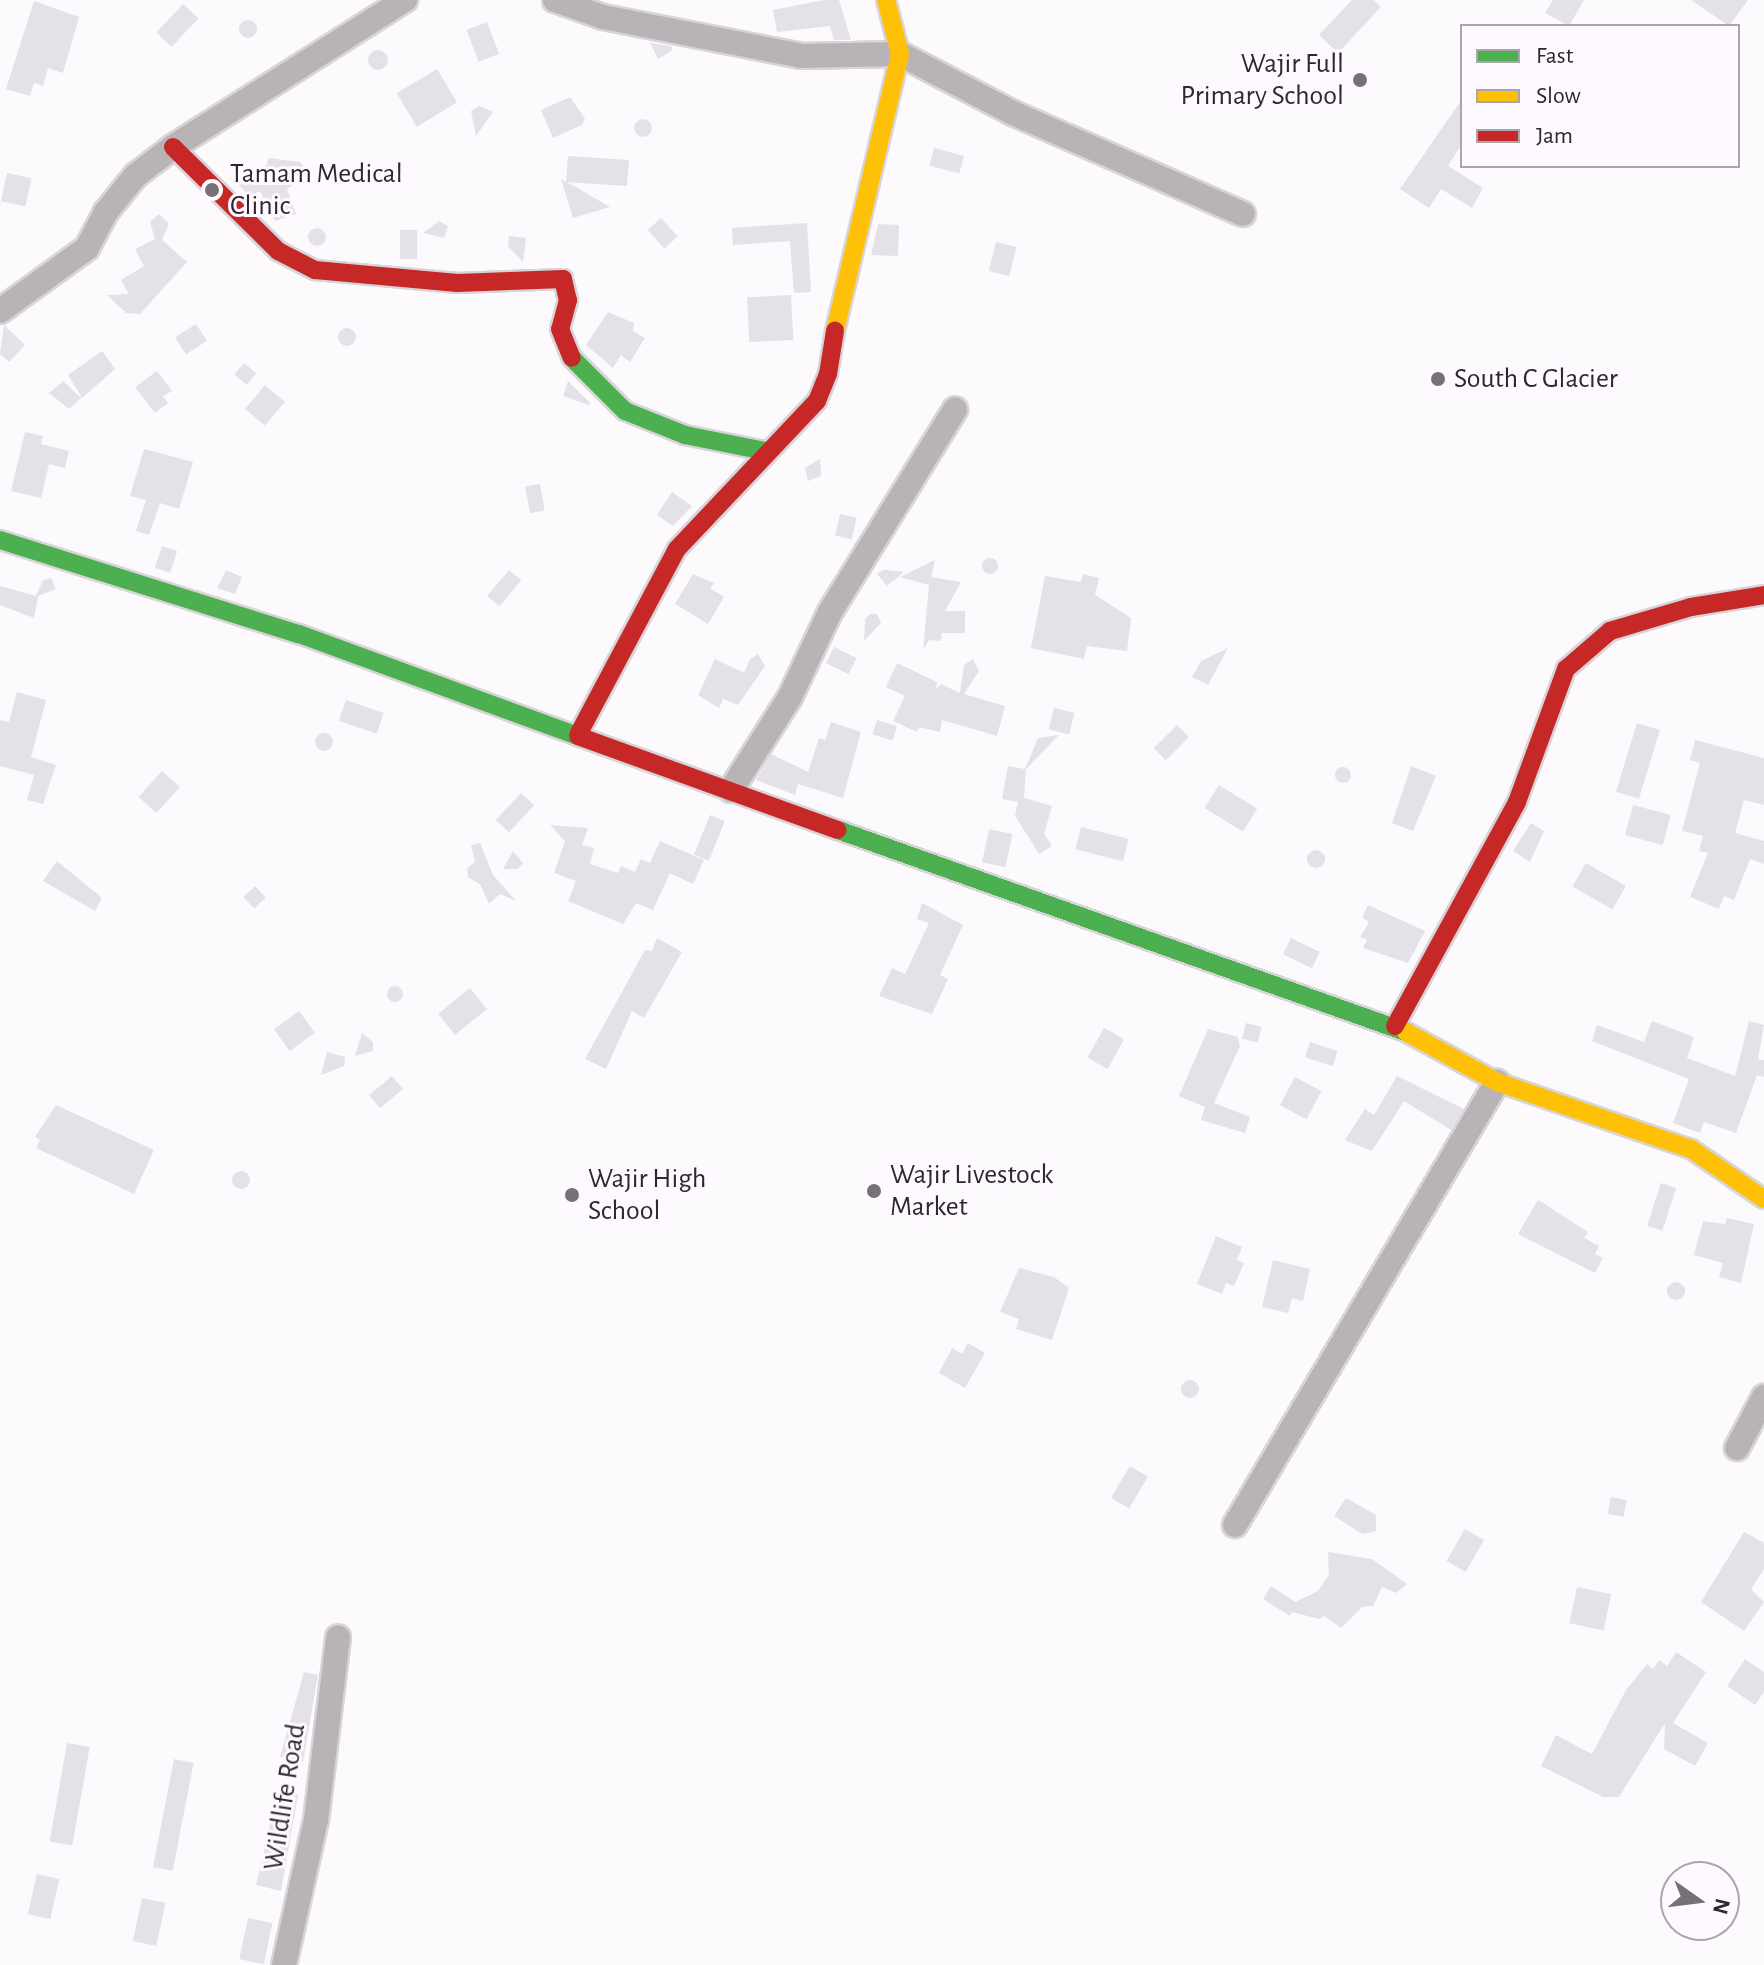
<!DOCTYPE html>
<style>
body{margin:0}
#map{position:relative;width:1764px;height:1965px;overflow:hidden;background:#fcfafd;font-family:"Alegreya Sans",sans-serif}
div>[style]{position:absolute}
.building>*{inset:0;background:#e4e1e8;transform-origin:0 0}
.round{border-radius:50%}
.roads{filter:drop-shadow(2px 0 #d7d5d7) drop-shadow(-2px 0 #d7d5d7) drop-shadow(0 2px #d7d5d7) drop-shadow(0 -2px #d7d5d7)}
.street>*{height:24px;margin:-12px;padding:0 12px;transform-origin:12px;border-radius:12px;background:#b8b3b6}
.fast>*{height:18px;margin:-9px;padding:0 9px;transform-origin:9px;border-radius:9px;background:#4caf50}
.slow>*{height:18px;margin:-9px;padding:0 9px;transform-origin:9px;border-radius:9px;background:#ffc107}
.jam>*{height:18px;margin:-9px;padding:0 9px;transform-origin:9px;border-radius:9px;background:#c62828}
.dots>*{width:22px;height:22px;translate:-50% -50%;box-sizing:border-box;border:4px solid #fdf9fe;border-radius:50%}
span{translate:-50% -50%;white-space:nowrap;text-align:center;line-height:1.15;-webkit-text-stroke:6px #fdf9fe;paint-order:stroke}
.poi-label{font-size:28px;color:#2e2630}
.right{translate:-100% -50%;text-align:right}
.left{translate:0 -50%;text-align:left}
.street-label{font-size:28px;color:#2e2630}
.legend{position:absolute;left:1460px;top:24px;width:280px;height:144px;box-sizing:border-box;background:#fdf9fe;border:2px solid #aaa5ac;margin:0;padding:10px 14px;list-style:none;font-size:24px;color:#2e2630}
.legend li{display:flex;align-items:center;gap:16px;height:40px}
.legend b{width:40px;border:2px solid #aaa5ac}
.north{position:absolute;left:1660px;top:1861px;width:80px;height:80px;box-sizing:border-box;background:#fdf9fe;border:2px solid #aaa5ac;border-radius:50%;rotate:104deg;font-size:22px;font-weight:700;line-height:32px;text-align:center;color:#2e2630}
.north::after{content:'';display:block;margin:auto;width:28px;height:36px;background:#767078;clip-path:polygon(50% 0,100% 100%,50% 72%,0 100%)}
</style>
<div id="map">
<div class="building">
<i style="clip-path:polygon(824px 0,839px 0,851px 40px,834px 40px,830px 26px,777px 32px,773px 10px)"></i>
<i style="clip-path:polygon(1352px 0,1373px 0,1381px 7px,1338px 53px,1319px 35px)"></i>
<i style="clip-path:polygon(1553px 0,1584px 0,1569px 26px,1545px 13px)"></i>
<i style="clip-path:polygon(1691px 0,1748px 0,1729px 26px)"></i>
<i style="clip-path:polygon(34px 1px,79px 17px,63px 73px,48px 68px,43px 86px,34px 83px,30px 96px,6px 89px)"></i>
<i style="left:183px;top:4px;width:21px;height:39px;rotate:43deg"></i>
<i class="round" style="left:239px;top:20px;width:18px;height:18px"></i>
<i style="left:487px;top:22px;width:34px;height:22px;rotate:69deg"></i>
<i style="clip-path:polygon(650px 43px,671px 46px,673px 50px,658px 59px)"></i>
<i class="round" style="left:368px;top:50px;width:20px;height:20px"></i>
<i style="left:437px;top:69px;width:39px;height:47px;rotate:59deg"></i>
<i style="clip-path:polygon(570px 97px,585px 119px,582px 125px,553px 138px,541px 110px)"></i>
<i style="clip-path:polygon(1462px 99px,1462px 144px,1448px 166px,1483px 188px,1472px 208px,1441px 189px,1429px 208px,1400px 189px)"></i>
<i style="clip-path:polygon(479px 106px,493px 112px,476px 136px,471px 111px)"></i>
<i class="round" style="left:634px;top:119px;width:18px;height:18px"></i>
<i style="left:934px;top:148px;width:31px;height:18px;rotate:15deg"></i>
<i style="clip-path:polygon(568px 156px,629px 160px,627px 186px,567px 182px,610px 207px,573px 218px,561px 179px,566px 182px)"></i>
<i style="clip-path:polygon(268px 158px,300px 162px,309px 175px,287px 189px,296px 214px,275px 221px,260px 191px,249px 196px,235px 181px,267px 165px)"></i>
<i style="left:7px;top:173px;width:25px;height:29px;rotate:12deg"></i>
<i style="clip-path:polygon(159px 214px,169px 224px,162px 240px,187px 262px,140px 314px,126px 313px,107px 295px,129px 294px,121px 280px,144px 266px,135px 249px,155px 239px,150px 222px)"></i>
<i style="left:661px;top:218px;width:25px;height:18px;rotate:48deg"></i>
<i style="clip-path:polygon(439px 221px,448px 226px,444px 238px,423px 233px)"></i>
<i style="clip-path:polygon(807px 223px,811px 292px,794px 293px,790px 241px,733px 245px,732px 228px)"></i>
<i style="clip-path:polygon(878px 224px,899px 225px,898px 256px,871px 255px)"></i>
<i class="round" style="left:308px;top:228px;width:18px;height:18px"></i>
<i style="left:400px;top:230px;width:17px;height:29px"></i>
<i style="clip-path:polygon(509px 236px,526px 238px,523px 262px,508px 246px)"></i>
<i style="left:996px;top:242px;width:21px;height:30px;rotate:14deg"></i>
<i style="left:791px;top:295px;width:45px;height:44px;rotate:87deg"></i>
<i style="clip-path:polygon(608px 312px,634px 323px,633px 331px,645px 338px,630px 362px,621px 355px,613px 368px,586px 345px)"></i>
<i style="left:196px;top:324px;width:20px;height:25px;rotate:57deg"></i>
<i style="clip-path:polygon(4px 325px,25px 345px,9px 362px,0 354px)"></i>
<i class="round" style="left:338px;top:328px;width:18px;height:18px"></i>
<i style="clip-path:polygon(102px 351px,115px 369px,82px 398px,68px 375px)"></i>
<i style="left:244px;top:363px;width:16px;height:15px;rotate:40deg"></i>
<i style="clip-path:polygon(157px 371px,172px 391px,163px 396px,168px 403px,155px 413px,135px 387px)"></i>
<i style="clip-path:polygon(63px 381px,81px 398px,69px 409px,49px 393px)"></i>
<i style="clip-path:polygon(568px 381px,590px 403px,589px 405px,563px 396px)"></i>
<i style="left:265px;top:385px;width:26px;height:31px;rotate:40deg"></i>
<i style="clip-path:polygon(25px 432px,43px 436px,41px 444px,69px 451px,65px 468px,49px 464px,41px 498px,11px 491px)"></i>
<i style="clip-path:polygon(144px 449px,193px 462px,179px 509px,160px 503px,149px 535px,136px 531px,146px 500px,130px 496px)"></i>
<i style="clip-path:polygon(820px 459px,821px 476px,808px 481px,805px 468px)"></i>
<i style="left:540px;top:484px;width:27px;height:15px;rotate:80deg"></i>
<i style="clip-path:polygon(672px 492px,692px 506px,673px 526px,657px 515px)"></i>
<i style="left:840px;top:514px;width:17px;height:22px;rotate:13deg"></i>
<i style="left:162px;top:546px;width:16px;height:23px;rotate:18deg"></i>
<i class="round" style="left:982px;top:558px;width:16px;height:16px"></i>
<i style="clip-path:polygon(935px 560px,931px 577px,961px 582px,945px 611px,965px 611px,965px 633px,942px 633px,941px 641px,929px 640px,923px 650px,929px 585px,900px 577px)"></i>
<i style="clip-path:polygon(226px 570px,242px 577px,235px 594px,217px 588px)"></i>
<i style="left:509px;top:570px;width:16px;height:34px;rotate:40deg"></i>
<i style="clip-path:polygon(883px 570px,886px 570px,904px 572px,887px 586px,877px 574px)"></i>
<i style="clip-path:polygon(693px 574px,714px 583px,710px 588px,724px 597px,708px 624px,675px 604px)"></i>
<i style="clip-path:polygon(1083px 574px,1099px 578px,1095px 595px,1131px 618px,1127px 651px,1087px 646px,1084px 659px,1031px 648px,1045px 576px,1081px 582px)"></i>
<i style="clip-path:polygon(51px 578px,56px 589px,38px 596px,34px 618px,0 605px,0 586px,36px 596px,43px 580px)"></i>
<i style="clip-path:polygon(870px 614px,877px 614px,881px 623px,864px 641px,865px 619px)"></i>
<i style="left:834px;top:647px;width:25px;height:18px;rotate:26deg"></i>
<i style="clip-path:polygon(1228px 648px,1208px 685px,1192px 677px,1201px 661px)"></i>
<i style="clip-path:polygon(758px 654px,765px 666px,738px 705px,723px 699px,719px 708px,698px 695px,715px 659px,744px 673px,750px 659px)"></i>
<i style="clip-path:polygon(973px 659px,979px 671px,964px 694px,1005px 706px,997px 736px,942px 720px,940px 732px,919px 727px,917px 732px,893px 721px,905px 696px,886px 687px,897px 663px,937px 682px,936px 689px,941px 684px,960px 693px,964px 665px)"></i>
<i style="clip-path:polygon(17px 692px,46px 700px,31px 757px,56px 765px,43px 804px,27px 800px,34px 775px,0 766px,0 720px,9px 722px)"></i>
<i style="left:346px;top:700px;width:40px;height:22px;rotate:19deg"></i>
<i style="left:1054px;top:708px;width:21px;height:22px;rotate:14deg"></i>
<i style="left:877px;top:720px;width:21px;height:15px;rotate:17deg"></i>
<i style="clip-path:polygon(831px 722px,861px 732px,843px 798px,798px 784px,795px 795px,756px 780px,771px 754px,808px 772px,819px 738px,825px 740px)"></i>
<i style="left:1637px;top:723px;width:24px;height:72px;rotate:17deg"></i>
<i style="left:1177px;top:725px;width:17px;height:33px;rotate:45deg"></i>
<i class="round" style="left:315px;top:733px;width:18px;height:18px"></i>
<i style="clip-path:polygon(1059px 735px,1026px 769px,1024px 798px,1052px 806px,1044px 834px,1052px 846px,1039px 854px,1015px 816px,1018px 802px,1002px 799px,1008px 766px,1025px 769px,1038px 738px)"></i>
<i style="clip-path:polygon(1695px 740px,1764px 758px,1764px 805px,1744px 800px,1735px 833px,1764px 841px,1764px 864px,1750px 859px,1734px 900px,1724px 896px,1719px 909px,1690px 897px,1708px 853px,1699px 851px,1703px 836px,1682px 831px,1700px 763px,1690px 760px)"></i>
<i style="clip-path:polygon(1411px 766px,1436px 776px,1413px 831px,1392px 823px)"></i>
<i class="round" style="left:1335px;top:767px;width:16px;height:16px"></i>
<i style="left:162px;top:771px;width:24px;height:35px;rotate:42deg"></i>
<i style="left:1219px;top:785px;width:45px;height:27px;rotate:32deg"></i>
<i style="left:521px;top:793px;width:18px;height:37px;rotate:43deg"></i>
<i style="left:1633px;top:805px;width:39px;height:31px;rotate:15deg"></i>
<i style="left:710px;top:815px;width:16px;height:43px;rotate:22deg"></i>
<i style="clip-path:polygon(1531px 823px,1544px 831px,1530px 862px,1513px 851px)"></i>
<i style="clip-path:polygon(550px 825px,588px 828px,582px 845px,594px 848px,590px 864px,618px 873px,621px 866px,635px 872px,641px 859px,650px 863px,660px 841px,704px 860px,693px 884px,670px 873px,653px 910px,636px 903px,623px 924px,568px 901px,576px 881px,554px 873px,565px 841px)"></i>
<i style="left:1081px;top:827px;width:49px;height:23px;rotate:14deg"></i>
<i style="left:989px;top:829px;width:24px;height:34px;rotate:12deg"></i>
<i style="clip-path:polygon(480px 843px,493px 875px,516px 901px,500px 894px,489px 904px,480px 884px,468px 877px,467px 868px,475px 862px,471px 845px)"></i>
<i class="round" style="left:1307px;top:850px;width:18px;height:18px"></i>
<i style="clip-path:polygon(513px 851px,523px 863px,518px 869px,503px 869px)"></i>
<i style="clip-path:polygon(57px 861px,102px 898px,95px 911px,43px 881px)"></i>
<i style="left:1586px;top:863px;width:46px;height:27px;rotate:30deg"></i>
<i style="left:255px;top:886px;width:16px;height:16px;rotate:47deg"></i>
<i style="clip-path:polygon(922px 903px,963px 925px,940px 975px,948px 979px,932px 1014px,879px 996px,892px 968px,905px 974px,929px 923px,917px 919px)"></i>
<i style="clip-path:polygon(1368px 905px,1425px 931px,1408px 963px,1363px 948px,1367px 940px,1360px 937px,1369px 922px,1362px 917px)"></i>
<i style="clip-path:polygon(657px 938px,682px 952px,644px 1018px,632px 1011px,606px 1069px,585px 1059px,645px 950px,652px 951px)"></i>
<i style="left:1291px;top:938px;width:32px;height:18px;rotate:26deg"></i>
<i class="round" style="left:387px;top:986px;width:16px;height:16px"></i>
<i style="left:470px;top:988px;width:27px;height:41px;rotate:51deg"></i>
<i style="left:299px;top:1011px;width:27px;height:31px;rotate:54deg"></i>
<i style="clip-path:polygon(1652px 1021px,1694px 1037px,1687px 1058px,1735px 1076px,1749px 1021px,1764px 1025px,1758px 1059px,1764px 1060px,1764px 1077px,1757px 1075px,1736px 1133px,1704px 1122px,1700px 1133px,1673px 1123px,1689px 1079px,1592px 1041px,1597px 1025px,1644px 1042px)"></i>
<i style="left:1246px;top:1023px;width:16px;height:16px;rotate:14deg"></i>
<i style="left:1104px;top:1028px;width:23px;height:34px;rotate:29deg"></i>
<i style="clip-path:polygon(1208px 1029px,1238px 1037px,1240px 1046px,1214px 1103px,1250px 1117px,1245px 1133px,1201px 1120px,1205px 1107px,1179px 1096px)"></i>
<i style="clip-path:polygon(362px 1033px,373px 1042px,373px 1051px,355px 1056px)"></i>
<i style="left:1310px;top:1042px;width:29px;height:16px;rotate:18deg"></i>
<i style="clip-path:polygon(327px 1052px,345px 1057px,344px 1066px,321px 1075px)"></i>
<i style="left:392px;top:1076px;width:17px;height:30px;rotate:50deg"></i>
<i style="clip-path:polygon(1397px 1076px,1464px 1109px,1451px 1130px,1404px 1101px,1372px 1151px,1345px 1140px,1365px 1109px,1374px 1115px)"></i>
<i style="left:1295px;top:1077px;width:30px;height:32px;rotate:28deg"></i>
<i style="clip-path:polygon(56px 1105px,154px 1150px,134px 1194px,36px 1148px,40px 1140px,35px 1137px)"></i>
<i class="round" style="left:232px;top:1171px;width:18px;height:18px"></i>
<i style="left:1661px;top:1183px;width:16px;height:45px;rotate:18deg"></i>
<i style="clip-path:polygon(1538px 1200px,1588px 1232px,1584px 1238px,1599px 1246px,1595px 1254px,1603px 1258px,1595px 1273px,1518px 1234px)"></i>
<i style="clip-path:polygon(1727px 1218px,1754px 1224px,1741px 1283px,1719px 1277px,1723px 1263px,1694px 1255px,1703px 1221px,1725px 1224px)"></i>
<i style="clip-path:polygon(1216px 1236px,1242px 1247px,1237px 1260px,1244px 1263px,1234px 1286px,1226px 1283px,1222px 1294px,1197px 1284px)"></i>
<i style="clip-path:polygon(1273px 1260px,1310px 1269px,1303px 1301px,1292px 1298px,1288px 1313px,1262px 1307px)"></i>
<i style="clip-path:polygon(1019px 1268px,1054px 1277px,1069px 1288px,1052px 1340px,1016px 1329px,1019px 1319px,1000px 1312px)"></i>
<i class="round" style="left:1667px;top:1282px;width:18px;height:18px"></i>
<i style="clip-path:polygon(968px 1343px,985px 1353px,965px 1388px,939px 1373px,952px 1348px,962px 1354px)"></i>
<i class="round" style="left:1181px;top:1380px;width:18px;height:18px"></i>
<i style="left:1130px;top:1466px;width:21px;height:37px;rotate:31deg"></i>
<i style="left:1611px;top:1497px;width:16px;height:17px;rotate:11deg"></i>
<i style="clip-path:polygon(1346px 1498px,1376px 1515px,1376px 1531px,1362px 1534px,1334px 1516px)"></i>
<i style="left:1465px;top:1529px;width:22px;height:37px;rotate:30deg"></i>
<i style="clip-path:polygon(1744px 1532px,1764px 1543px,1764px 1569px,1751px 1589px,1764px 1602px,1744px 1631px,1701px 1602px)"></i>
<i style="clip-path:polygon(1328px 1552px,1372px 1559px,1407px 1584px,1396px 1593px,1382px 1587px,1373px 1606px,1362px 1607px,1341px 1628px,1324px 1616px,1319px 1619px,1292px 1612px,1290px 1616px,1263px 1599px,1271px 1586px,1295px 1602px,1318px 1591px,1329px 1575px)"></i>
<i style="left:1577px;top:1587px;width:35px;height:37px;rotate:12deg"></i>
<i style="clip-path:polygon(1676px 1652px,1706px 1672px,1673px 1723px,1708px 1743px,1695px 1766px,1664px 1749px,1665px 1723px,1619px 1797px,1603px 1797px,1541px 1766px,1556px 1735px,1592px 1754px,1626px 1690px,1647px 1664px,1653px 1669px,1659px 1660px,1667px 1666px)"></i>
<i style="clip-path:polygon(1745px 1659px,1764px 1672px,1764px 1692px,1755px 1705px,1727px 1686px)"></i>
<i style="clip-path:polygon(304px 1672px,318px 1675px,303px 1762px,280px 1757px)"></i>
<i style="left:67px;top:1743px;width:23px;height:100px;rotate:10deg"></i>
<i style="left:174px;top:1759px;width:20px;height:110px;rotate:11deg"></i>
<i style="clip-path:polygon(278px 1791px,298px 1795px,281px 1891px,256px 1885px)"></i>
<i style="left:37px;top:1874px;width:23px;height:41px;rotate:13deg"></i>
<i style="left:142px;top:1898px;width:24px;height:44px;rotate:12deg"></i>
<i style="left:248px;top:1918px;width:25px;height:42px;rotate:12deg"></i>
</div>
<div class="roads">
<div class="street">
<i style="left:555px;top:0;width:51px;rotate:19.5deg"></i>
<i style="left:603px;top:17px;width:202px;rotate:11.1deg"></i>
<i style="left:801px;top:56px;width:99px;rotate:-1.2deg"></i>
<i style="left:900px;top:54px;width:127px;rotate:27.6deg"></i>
<i style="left:1013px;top:113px;width:251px;rotate:23.7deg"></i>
<i style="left:0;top:311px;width:107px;rotate:-35.9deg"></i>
<i style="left:87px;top:248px;width:41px;rotate:-62.2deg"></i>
<i style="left:106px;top:212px;width:46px;rotate:-51.1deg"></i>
<i style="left:135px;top:176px;width:48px;rotate:-37.3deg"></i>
<i style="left:173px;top:147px;width:275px;rotate:-32.4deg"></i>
<i style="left:731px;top:790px;width:110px;rotate:-57.6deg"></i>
<i style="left:790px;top:697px;width:94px;rotate:-64.8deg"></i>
<i style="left:830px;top:612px;width:238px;rotate:-58.3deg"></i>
<i style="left:1737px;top:1448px;width:58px;rotate:-62.1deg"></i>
<i style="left:1235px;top:1525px;width:515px;rotate:-59.4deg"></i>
<i style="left:284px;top:1965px;width:148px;rotate:-77.6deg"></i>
<i style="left:316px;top:1820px;width:184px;rotate:-83.1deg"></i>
</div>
<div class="fast">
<i style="left:572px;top:358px;width:75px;rotate:45deg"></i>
<i style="left:625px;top:411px;width:65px;rotate:21.8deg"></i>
<i style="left:685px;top:435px;width:82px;rotate:11.3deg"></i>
<i style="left:0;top:540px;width:313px;rotate:17.5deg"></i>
<i style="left:299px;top:634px;width:297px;rotate:20.1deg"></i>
<i style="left:838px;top:830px;width:603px;rotate:19.58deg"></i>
</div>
<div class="slow">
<i style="left:835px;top:331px;width:285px;rotate:-76.8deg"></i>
<i style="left:900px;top:54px;width:56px;rotate:-104.5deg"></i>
<i style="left:1406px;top:1032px;width:104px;rotate:28.8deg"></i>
<i style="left:1497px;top:1082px;width:205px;rotate:19.1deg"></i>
<i style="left:1691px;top:1149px;width:88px;rotate:34.4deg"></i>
</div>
<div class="jam">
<i style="left:173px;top:147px;width:148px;rotate:44.7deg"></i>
<i style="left:278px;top:251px;width:42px;rotate:27.2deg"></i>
<i style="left:315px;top:270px;width:143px;rotate:5.2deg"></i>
<i style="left:457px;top:283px;width:106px;rotate:-2.2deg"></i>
<i style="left:563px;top:279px;width:22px;rotate:77deg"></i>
<i style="left:568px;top:300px;width:30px;rotate:105deg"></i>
<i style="left:560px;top:329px;width:31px;rotate:68deg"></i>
<i style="left:579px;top:733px;width:208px;rotate:-62deg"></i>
<i style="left:677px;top:549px;width:204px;rotate:-46.6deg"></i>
<i style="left:817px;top:401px;width:29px;rotate:-68deg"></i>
<i style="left:828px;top:374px;width:44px;rotate:-80.8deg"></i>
<i style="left:578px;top:736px;width:276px;rotate:19.9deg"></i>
<i style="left:1395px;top:1026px;width:255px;rotate:-61.4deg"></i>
<i style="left:1517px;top:802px;width:142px;rotate:-69.8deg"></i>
<i style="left:1566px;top:669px;width:58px;rotate:-40.8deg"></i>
<i style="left:1610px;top:631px;width:84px;rotate:-16.5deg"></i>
<i style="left:1691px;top:607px;width:74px;rotate:-9.3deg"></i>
</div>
</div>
<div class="dots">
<i style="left:1360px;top:80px;background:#767078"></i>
<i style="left:212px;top:190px;background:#767078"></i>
<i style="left:1438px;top:379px;background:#767078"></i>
<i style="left:874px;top:1191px;background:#767078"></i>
<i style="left:572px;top:1195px;background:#767078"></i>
</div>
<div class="poi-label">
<span class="right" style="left:1344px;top:80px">Wajir Full<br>Primary School</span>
<span class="left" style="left:230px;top:190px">Tamam Medical<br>Clinic</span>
<span class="left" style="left:1454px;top:379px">South C Glacier</span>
<span class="left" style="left:890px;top:1191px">Wajir Livestock<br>Market</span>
<span class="left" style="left:588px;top:1195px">Wajir High<br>School</span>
</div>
<div class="street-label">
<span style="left:285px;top:1797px;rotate:-81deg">Wildlife Road</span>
</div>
<ul class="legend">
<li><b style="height:10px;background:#4caf50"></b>Fast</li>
<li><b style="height:10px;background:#ffc107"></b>Slow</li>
<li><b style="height:10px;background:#c62828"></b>Jam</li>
</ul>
<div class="north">N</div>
</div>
